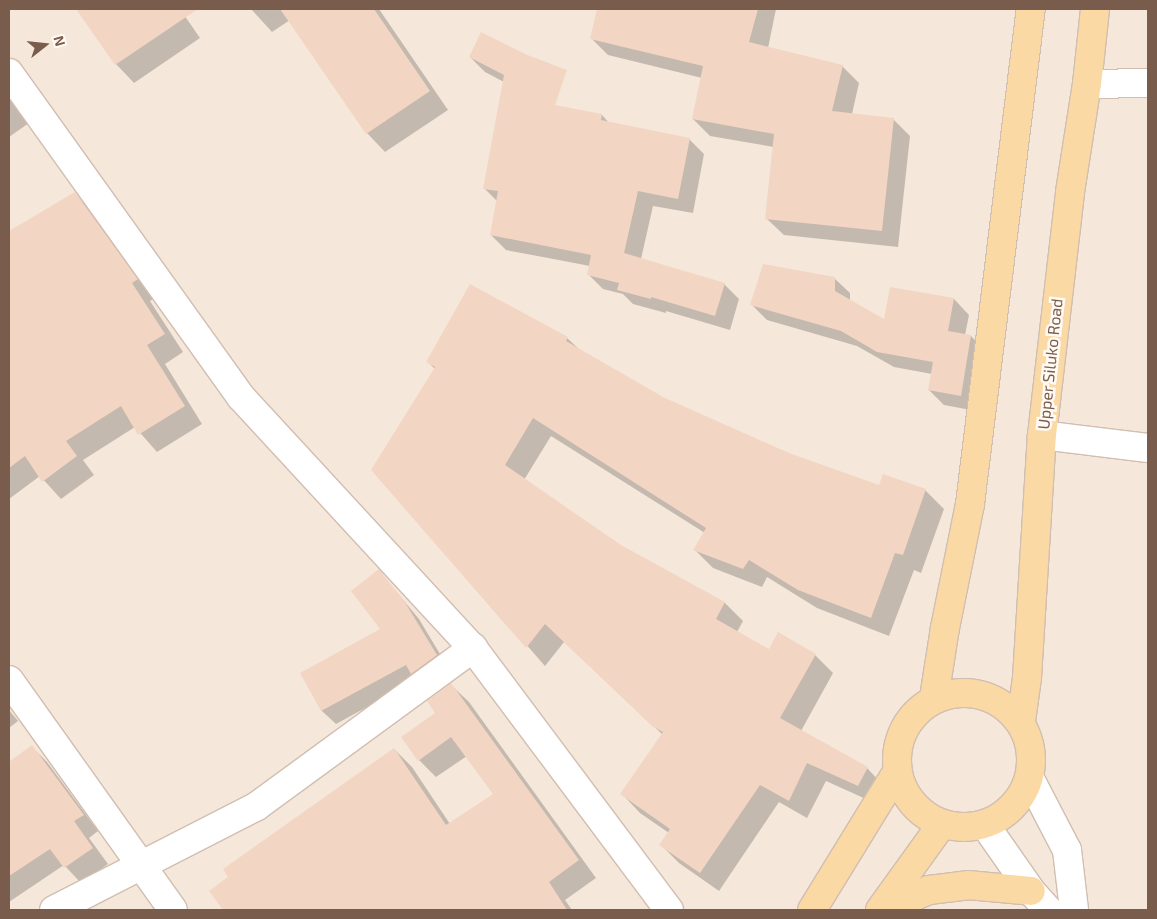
<!DOCTYPE html>
<style>
body{margin:0}
#map{position:relative;width:1157px;height:919px;overflow:hidden;background:#fdf6ec;font-family:"Exo 2",sans-serif}
div>[style]{position:absolute}
.residential>*{inset:0;background:#f5e8da;transform-origin:0 0}
.shadow>*{inset:0;background:#0003}
.building>*{inset:0;background:#f3d5c3}
.roads{filter:drop-shadow(1px 0 #d1beb0) drop-shadow(-1px 0 #d1beb0) drop-shadow(0 1px #d1beb0) drop-shadow(0 -1px #d1beb0)}
.minor>*{height:28px;margin:-14px;padding:0 14px;transform-origin:14px;border-radius:14px;background:#fff}
.tertiary>*{height:28px;margin:-14px;padding:0 14px;transform-origin:14px;border-radius:14px;background:#fff}
.primary>*{height:28px;margin:-14px;padding:0 14px;transform-origin:14px;border-radius:14px;background:#fbd9a5}
.primary>.ring{margin:-14px;padding:0;box-sizing:content-box;background:none;border:28px solid #fbd9a5;border-radius:50%}
span{translate:-50% -50%;white-space:nowrap;text-align:center;line-height:1.15;-webkit-text-stroke:5px #fffaf3;paint-order:stroke}
.street-label{font-size:16px;color:#7a5c4d}
.frame{position:absolute;inset:0;border:10px solid #7a5c4d;pointer-events:none}
.north{position:absolute;left:20px;top:20px;width:50px;height:50px;-webkit-text-stroke:4px #fffaf3;paint-order:stroke;rotate:74deg;font-size:14px;font-weight:700;line-height:20px;text-align:center;color:#7a5c4d}
.north::after{content:'';display:block;margin:auto;width:18px;height:22px;background:#7a5c4d;clip-path:polygon(50% 0,100% 100%,50% 72%,0 100%)}
</style>
<div id="map">
<div class="residential">
<i style="left:9px;top:9px;width:1139px;height:901px"></i>
</div>
<div class="shadow">
<i style="clip-path:polygon(78px 9px,180px 9px,200px 38px,134px 83px,116px 64px)"></i>
<i style="clip-path:polygon(251px 9px,379px 9px,448px 110px,385px 152px,367px 133px,290px 20px,272px 32px)"></i>
<i style="clip-path:polygon(598px 9px,776px 9px,768px 48px,842px 66px,859px 83px,852px 114px,893px 119px,910px 136px,898px 247px,784px 235px,767px 219px,774px 147px,710px 136px,693px 119px,702px 78px,608px 55px,591px 38px)"></i>
<i style="clip-path:polygon(470px 57px,536px 61px,537px 167px,602px 115px,610px 124px,689px 139px,704px 154px,693px 213px,653px 206px,641px 259px,724px 284px,739px 299px,730px 330px,666px 311px,666px 313px,633px 304px,623px 294px,603px 289px,588px 274px,590px 266px,506px 250px,491px 235px,497px 201px,484px 188px,504px 82px,485px 72px)"></i>
<i style="clip-path:polygon(9px 92px,29px 123px,9px 137px)"></i>
<i style="clip-path:polygon(75px 194px,93px 212px,155px 298px,150px 301px,183px 352px,165px 364px,202px 424px,157px 452px,135px 427px,83px 460px,94px 475px,61px 499px,40px 476px,9px 499px,9px 233px)"></i>
<i style="clip-path:polygon(834px 278px,850px 293px,850px 301px,885px 321px,954px 299px,969px 315px,965px 335px,971px 336px,986px 352px,976px 411px,944px 405px,929px 390px,932px 374px,894px 367px,857px 346px,767px 320px,751px 304px)"></i>
<i style="clip-path:polygon(567px 338px,580px 350px,662px 399px,789px 454px,880px 487px,925px 490px,944px 509px,921px 573px,914px 570px,889px 636px,817px 608px,767px 577px,762px 587px,713px 568px,695px 550px,705px 533px,551px 436px,524px 480px,620px 546px,725px 603px,743px 621px,737px 632px,769px 651px,815px 655px,833px 673px,801px 731px,867px 768px,885px 787px,877px 804px,826px 781px,807px 818px,779px 802px,719px 891px,679px 863px,661px 845px,669px 833px,640px 813px,622px 794px,662px 734px,564px 642px,545px 666px,373px 470px,435px 369px,428px 362px)"></i>
<i style="clip-path:polygon(379px 571px,419px 619px,449px 669px,418px 679px,336px 724px,322px 711px,302px 674px,382px 629px)"></i>
<i style="clip-path:polygon(451px 685px,469px 702px,596px 878px,565px 900px,572px 910px,225px 910px,211px 891px,394px 749px,412px 767px,450px 824px,495px 794px,467px 756px,436px 777px,419px 760px,436px 714px)"></i>
<i style="clip-path:polygon(9px 710px,18px 721px,9px 728px)"></i>
<i style="clip-path:polygon(32px 747px,47px 762px,98px 831px,89px 838px,108px 864px,81px 883px,64px 865px,9px 902px,9px 764px)"></i>
</div>
<div class="building">
<i style="clip-path:polygon(76px 9px,198px 9px,115px 65px)"></i>
<i style="clip-path:polygon(280px 9px,374px 9px,430px 91px,366px 134px)"></i>
<i style="clip-path:polygon(597px 9px,758px 9px,749px 42px,843px 65px,832px 111px,894px 118px,882px 231px,765px 219px,774px 134px,692px 119px,703px 66px,590px 39px)"></i>
<i style="clip-path:polygon(481px 32px,525px 54px,567px 70px,555px 105px,602px 114px,601px 120px,690px 138px,678px 199px,638px 191px,624px 253px,725px 283px,715px 316px,651px 297px,651px 299px,617px 290px,619px 283px,587px 275px,591px 255px,490px 235px,498px 191px,483px 189px,504px 75px,469px 57px)"></i>
<i style="clip-path:polygon(75px 192px,138px 279px,132px 283px,165px 334px,147px 345px,185px 406px,138px 435px,121px 406px,66px 441px,77px 456px,42px 482px,25px 456px,9px 468px,9px 231px)"></i>
<i style="clip-path:polygon(763px 264px,835px 277px,835px 291px,884px 319px,890px 287px,954px 298px,948px 331px,971px 335px,961px 396px,928px 390px,933px 362px,877px 352px,841px 331px,750px 305px)"></i>
<i style="clip-path:polygon(470px 284px,568px 337px,566px 341px,663px 397px,789px 453px,879px 485px,883px 474px,926px 489px,903px 555px,895px 553px,871px 618px,798px 590px,749px 560px,743px 569px,693px 550px,706px 528px,533px 418px,505px 465px,621px 545px,725px 602px,716px 619px,769px 649px,778px 632px,816px 654px,780px 718px,868px 767px,858px 786px,807px 763px,789px 801px,760px 785px,700px 873px,659px 845px,670px 829px,620px 794px,663px 732px,652px 726px,545px 624px,526px 648px,371px 470px,435px 367px,426px 362px)"></i>
<i style="clip-path:polygon(379px 569px,406px 604px,437px 655px,411px 674px,406px 665px,321px 711px,300px 673px,380px 629px,351px 591px)"></i>
<i style="clip-path:polygon(451px 683px,579px 860px,549px 882px,567px 910px,223px 910px,209px 891px,228px 877px,223px 869px,394px 748px,446px 825px,493px 794px,451px 737px,418px 761px,401px 737px,435px 713px,427px 701px)"></i>
<i style="clip-path:polygon(32px 745px,84px 815px,74px 821px,93px 848px,64px 868px,50px 849px,9px 876px,9px 762px)"></i>
</div>
<div class="roads">
<div class="minor">
<i style="left:9px;top:73px;width:398px;rotate:54.4deg"></i>
<i style="left:241px;top:397px;width:342px;rotate:47.3deg"></i>
<i style="left:473px;top:648px;width:327px;rotate:53.2deg"></i>
<i style="left:1087px;top:84px;width:61px;rotate:-0.9deg"></i>
<i style="left:1042px;top:435px;width:107px;rotate:7deg"></i>
<i style="left:9px;top:680px;width:282px;rotate:54.5deg"></i>
<i style="left:54px;top:910px;width:228px;rotate:-27.1deg"></i>
<i style="left:257px;top:806px;width:268px;rotate:-36.2deg"></i>
</div>
<div class="tertiary">
<i style="left:1030px;top:779px;width:80px;rotate:62.5deg"></i>
<i style="left:1067px;top:850px;width:60px;rotate:83.3deg"></i>
<i style="left:985px;top:825px;width:80px;rotate:55.1deg"></i>
<i style="left:1031px;top:891px;width:25px;rotate:48deg"></i>
</div>
<div class="primary">
<i class="ring" style="left:897px;top:693px;width:106px;height:106px"></i>
<i style="left:934px;top:698px;width:71px;rotate:-81.1deg"></i>
<i style="left:945px;top:628px;width:126px;rotate:-78.6deg"></i>
<i style="left:970px;top:504px;width:499px;rotate:-83deg"></i>
<i style="left:1021px;top:721px;width:43px;rotate:-82.1deg"></i>
<i style="left:1027px;top:678px;width:243px;rotate:-86.5deg"></i>
<i style="left:1042px;top:435px;width:245px;rotate:-83.4deg"></i>
<i style="left:1070px;top:192px;width:109px;rotate:-81.1deg"></i>
<i style="left:1087px;top:84px;width:75px;rotate:-83.9deg"></i>
<i style="left:812px;top:910px;width:162px;rotate:-58.4deg"></i>
<i style="left:880px;top:910px;width:106px;rotate:-54.2deg"></i>
<i style="left:884px;top:910px;width:49px;rotate:-24deg"></i>
<i style="left:929px;top:890px;width:39px;rotate:-7deg"></i>
<i style="left:968px;top:885px;width:63px;rotate:5.4deg"></i>
</div>
</div>
<div class="street-label">
<span style="left:1050px;top:364px;rotate:-84deg">Upper Siluko Road</span>
</div>
<div class="frame"></div>
<div class="north">N</div>
</div>
